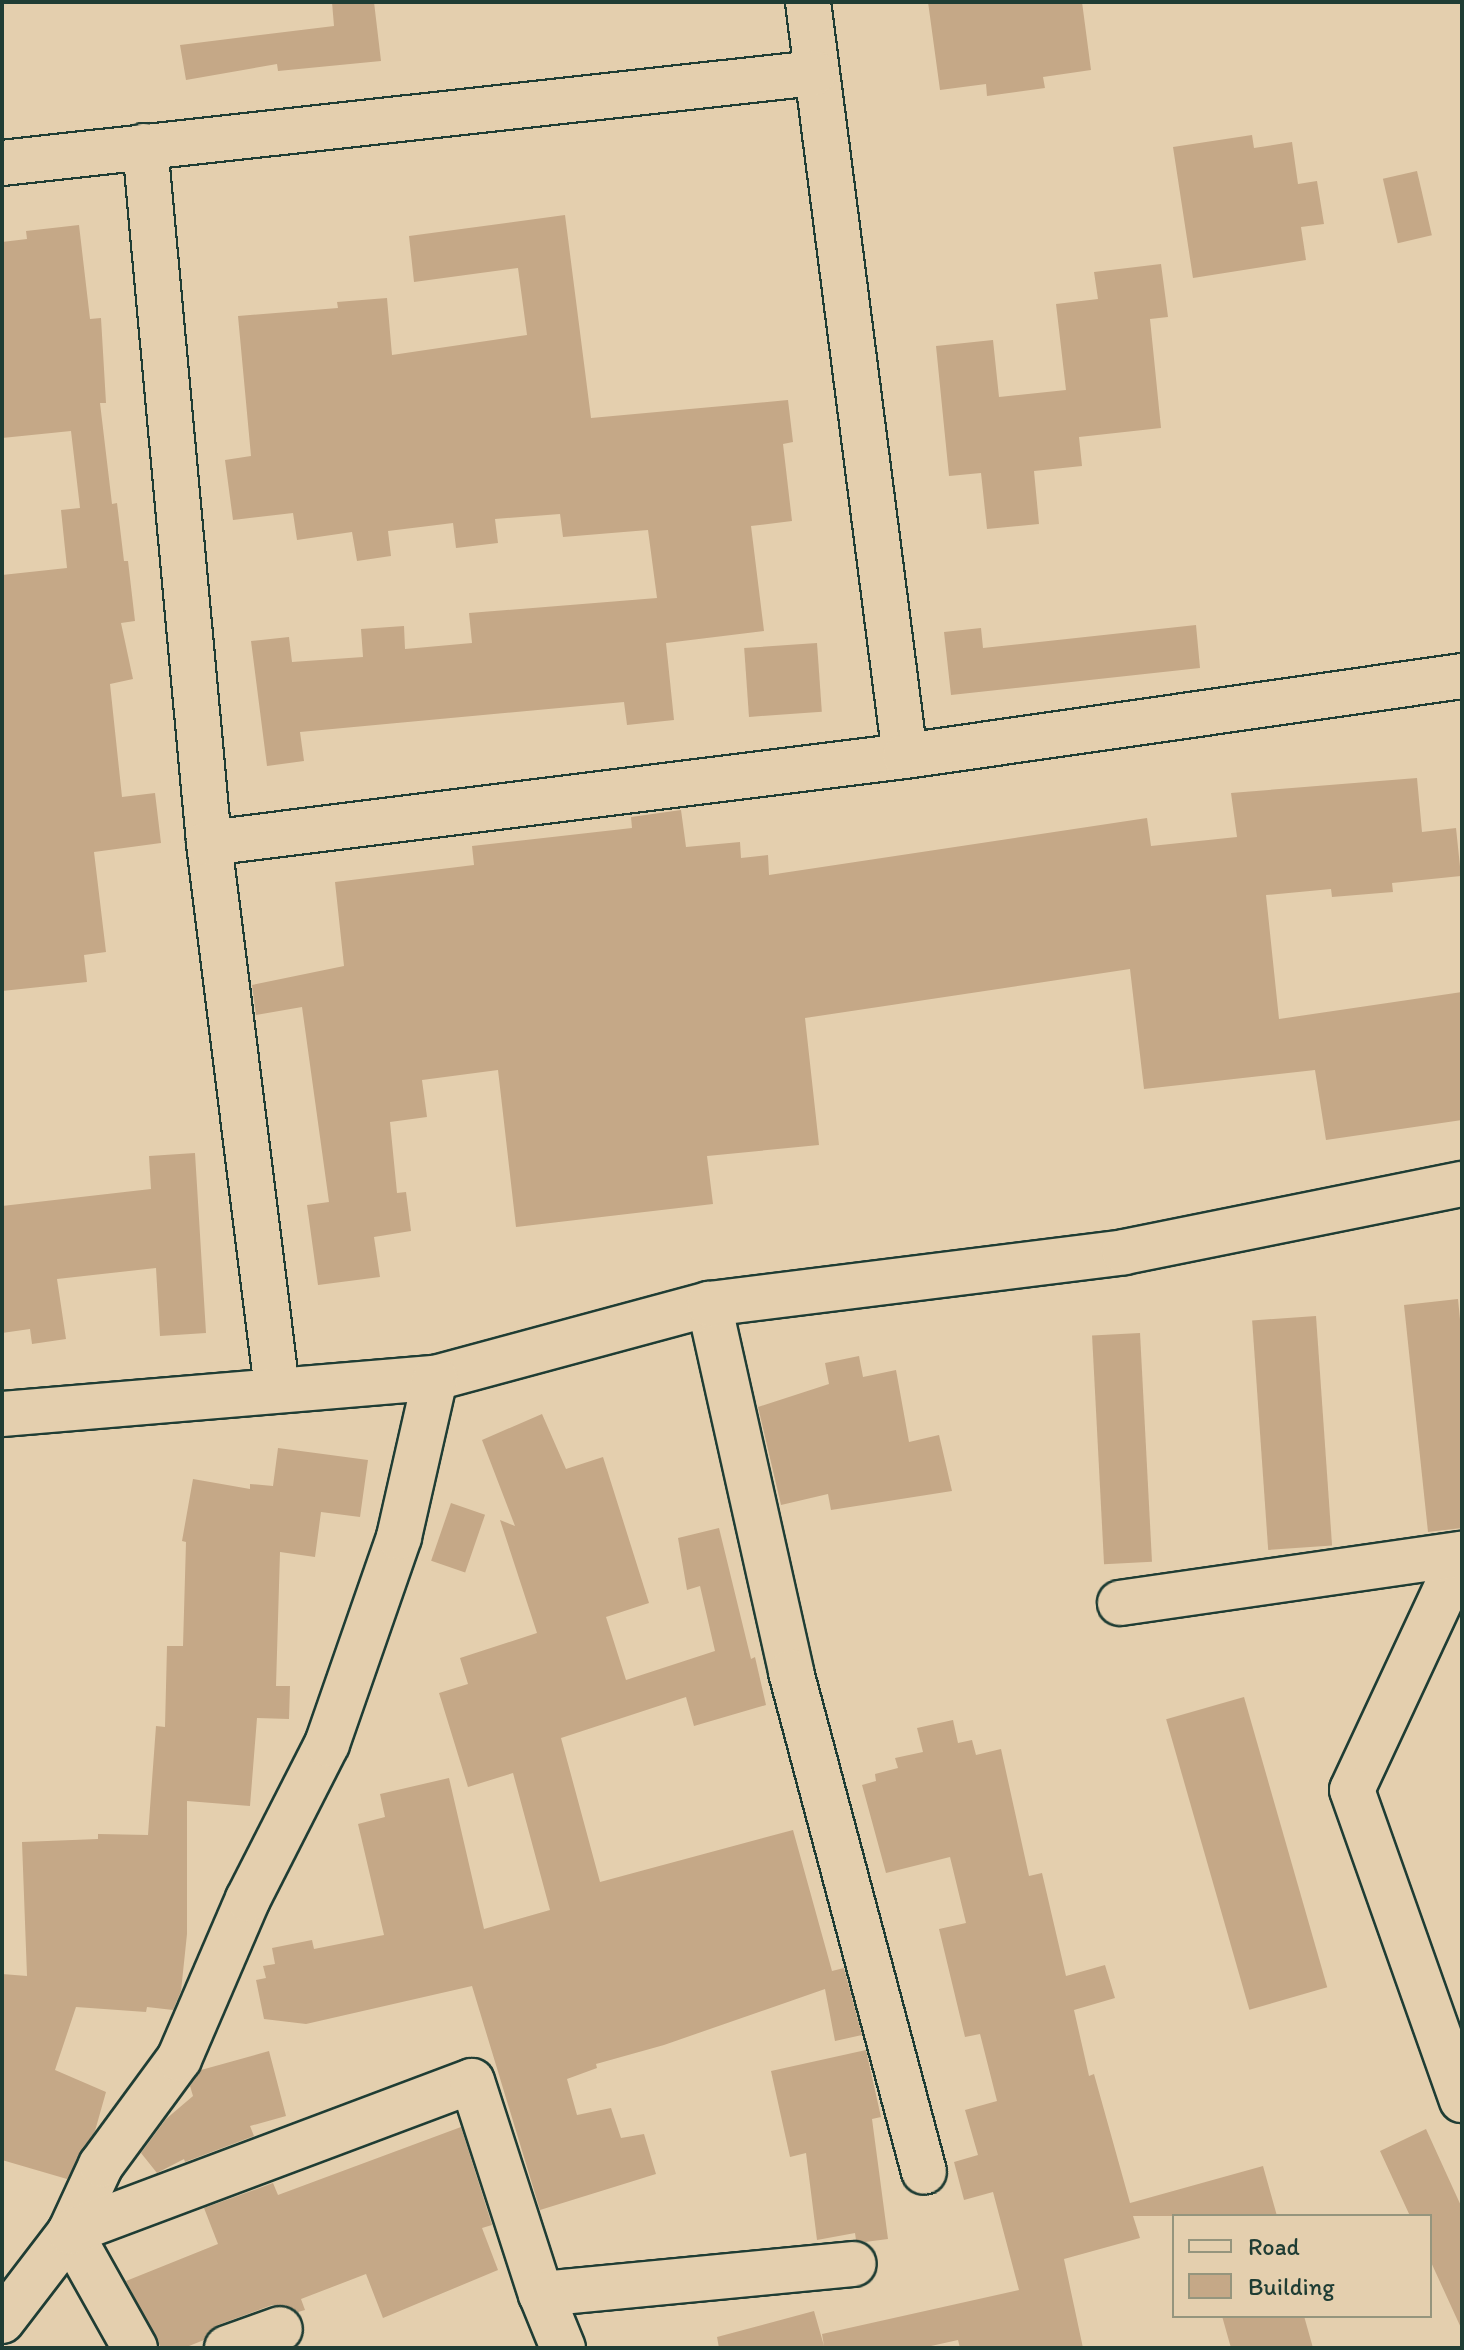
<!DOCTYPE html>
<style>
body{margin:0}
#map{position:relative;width:1464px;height:2350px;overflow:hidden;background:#e4cfae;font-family:Itim,sans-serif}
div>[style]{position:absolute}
.building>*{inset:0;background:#c5a887;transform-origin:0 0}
.roads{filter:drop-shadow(2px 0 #1f3d34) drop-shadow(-2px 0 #1f3d34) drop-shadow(0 2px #1f3d34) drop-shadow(0 -2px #1f3d34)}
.minor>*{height:44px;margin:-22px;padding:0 22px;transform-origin:22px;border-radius:22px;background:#e4cfae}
span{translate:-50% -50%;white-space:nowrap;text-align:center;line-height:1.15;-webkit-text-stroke:6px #e4cfae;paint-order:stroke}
.frame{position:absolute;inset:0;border:4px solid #1f3d34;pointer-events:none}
.legend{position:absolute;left:1172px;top:2214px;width:260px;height:104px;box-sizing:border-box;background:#e4cfae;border:2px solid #95957d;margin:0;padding:10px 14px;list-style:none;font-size:24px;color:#1f3d34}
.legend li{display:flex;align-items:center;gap:16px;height:40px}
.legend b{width:40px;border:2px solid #95957d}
</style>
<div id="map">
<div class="building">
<i style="clip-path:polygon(332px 2px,374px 2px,381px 61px,278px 71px,277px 64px,186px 80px,180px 45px,334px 26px)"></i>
<i style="clip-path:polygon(928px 2px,1082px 2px,1091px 70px,1043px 77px,1045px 88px,987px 96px,986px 84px,940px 90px)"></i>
<i style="clip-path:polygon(1252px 135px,1254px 148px,1292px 142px,1298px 184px,1317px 181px,1324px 224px,1301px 227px,1306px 260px,1193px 278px,1173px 147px)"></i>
<i style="left:1417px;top:171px;width:66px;height:35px;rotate:77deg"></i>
<i style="clip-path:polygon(565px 215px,591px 418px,788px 400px,793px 442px,783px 444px,792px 521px,751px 526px,764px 631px,666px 643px,674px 720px,627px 725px,624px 702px,300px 732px,304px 761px,267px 766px,251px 641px,289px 637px,292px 662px,363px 657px,361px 629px,404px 626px,405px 649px,472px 643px,469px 613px,657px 598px,648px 530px,563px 537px,560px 514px,495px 519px,498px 543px,456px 548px,453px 523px,388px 531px,391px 556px,357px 561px,352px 532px,297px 540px,293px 513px,233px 520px,225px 460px,251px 456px,238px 316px,338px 308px,337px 302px,387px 298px,392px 355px,527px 335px,518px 268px,414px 282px,409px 236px)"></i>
<i style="clip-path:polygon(79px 225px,90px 319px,101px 318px,106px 403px,100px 403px,112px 504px,117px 503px,124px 561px,128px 561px,135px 621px,121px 623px,133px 679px,110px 684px,122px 797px,155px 793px,161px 843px,94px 852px,106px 952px,84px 955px,87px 982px,2px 991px,2px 575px,67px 568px,61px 510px,80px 508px,71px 431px,2px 438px,2px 242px,27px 239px,26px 231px)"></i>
<i style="clip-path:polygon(1161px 264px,1168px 317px,1150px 319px,1161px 428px,1079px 437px,1082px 466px,1034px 471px,1039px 524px,987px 529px,981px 473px,949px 476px,936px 346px,993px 340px,999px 397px,1066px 390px,1056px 304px,1098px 299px,1094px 272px)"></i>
<i style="clip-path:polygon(1196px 625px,1200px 668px,951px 695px,944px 632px,981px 628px,983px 648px)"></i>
<i style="left:817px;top:643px;width:69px;height:73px;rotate:86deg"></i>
<i style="clip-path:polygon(1417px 778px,1422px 832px,1456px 828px,1461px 876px,1392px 883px,1393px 892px,1332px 897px,1331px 889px,1266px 895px,1279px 1019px,1462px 992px,1462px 1120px,1326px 1140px,1315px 1070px,1144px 1089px,1130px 969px,805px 1018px,819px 1145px,707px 1156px,713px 1204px,516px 1227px,498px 1070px,422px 1080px,427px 1117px,390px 1122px,397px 1193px,406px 1192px,411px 1231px,374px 1237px,380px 1277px,318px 1285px,307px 1205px,329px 1202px,302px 1007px,256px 1015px,252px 985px,344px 966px,335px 882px,474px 865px,472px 846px,632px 828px,631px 817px,681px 810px,686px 847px,740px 842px,741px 858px,768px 855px,769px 875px,1147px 818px,1151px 846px,1237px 837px,1231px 793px)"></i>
<i style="clip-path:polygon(195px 1153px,206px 1333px,160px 1336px,156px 1268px,57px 1279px,66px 1339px,32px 1344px,30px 1329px,2px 1333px,2px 1206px,151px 1189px,149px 1156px)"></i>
<i style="clip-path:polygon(1458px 1299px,1462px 1340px,1462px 1528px,1428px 1532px,1404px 1305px)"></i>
<i style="left:1316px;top:1316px;width:230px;height:64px;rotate:86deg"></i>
<i style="left:1140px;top:1333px;width:229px;height:48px;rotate:87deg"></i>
<i style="clip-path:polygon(859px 1356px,863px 1377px,896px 1370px,909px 1442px,939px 1435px,952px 1491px,831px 1510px,828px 1494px,781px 1505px,758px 1407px,829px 1384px,825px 1363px)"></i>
<i style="clip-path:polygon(542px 1414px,566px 1469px,603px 1457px,649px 1603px,606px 1617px,626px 1680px,715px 1651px,700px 1586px,687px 1590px,678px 1538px,719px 1528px,751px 1659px,755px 1657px,766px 1705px,694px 1726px,686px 1697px,561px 1738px,600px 1882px,793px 1830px,832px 1971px,844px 1968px,862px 2035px,835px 2041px,825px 1989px,664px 2045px,596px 2064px,597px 2068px,567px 2079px,577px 2115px,611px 2108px,621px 2138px,644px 2134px,656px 2174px,540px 2210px,472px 1986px,306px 2024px,264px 2019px,256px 1980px,266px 1978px,263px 1966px,275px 1964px,272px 1948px,312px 1940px,314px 1949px,384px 1935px,358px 1824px,385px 1817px,380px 1794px,449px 1778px,484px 1929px,550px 1910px,513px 1773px,468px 1787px,439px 1693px,468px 1684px,460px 1658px,537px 1633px,500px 1520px,515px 1526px,482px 1440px)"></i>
<i style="clip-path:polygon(278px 1448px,368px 1460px,360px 1517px,321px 1512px,315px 1557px,280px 1552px,276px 1686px,290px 1686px,289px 1719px,257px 1718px,250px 1806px,187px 1801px,187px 1934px,181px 1991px,173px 2010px,147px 2007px,146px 2012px,76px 2007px,55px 2070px,106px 2092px,95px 2131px,67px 2179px,2px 2160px,2px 1974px,27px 1976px,22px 1842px,98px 1839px,98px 1834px,148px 1835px,156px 1726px,165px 1727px,167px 1646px,183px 1646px,186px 1542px,182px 1541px,193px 1479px,250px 1489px,250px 1484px,273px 1486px)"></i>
<i style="left:451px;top:1503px;width:36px;height:61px;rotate:19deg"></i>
<i style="left:1244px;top:1697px;width:302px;height:81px;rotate:74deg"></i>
<i style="clip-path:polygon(953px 1720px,958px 1743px,972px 1740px,976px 1755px,1001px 1749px,1029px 1876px,1042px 1873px,1066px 1976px,1105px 1965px,1115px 1998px,1074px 2010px,1089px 2076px,1094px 2074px,1130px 2203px,1263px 2166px,1277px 2216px,1133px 2216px,1140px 2238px,1064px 2259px,1083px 2348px,960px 2348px,958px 2340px,922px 2348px,719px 2348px,717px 2337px,814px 2311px,824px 2346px,822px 2334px,1019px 2290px,993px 2192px,964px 2200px,954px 2162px,978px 2155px,965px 2110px,997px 2101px,980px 2034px,965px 2037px,939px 1929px,966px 1923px,950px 1857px,886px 1873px,862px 1785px,876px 1781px,875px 1774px,898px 1768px,895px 1758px,923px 1752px,917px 1728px)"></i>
<i style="clip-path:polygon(866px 2050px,881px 2117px,872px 2119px,888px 2239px,865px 2242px,856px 2240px,855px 2233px,817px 2240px,806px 2153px,790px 2157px,771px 2071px)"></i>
<i style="clip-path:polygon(269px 2051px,286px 2116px,250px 2126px,254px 2136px,185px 2162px,184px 2159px,157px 2173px,141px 2153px,166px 2119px,193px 2096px,190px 2086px,201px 2070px)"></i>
<i style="clip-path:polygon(461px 2127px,492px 2225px,482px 2228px,498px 2270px,383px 2318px,366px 2274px,301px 2299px,305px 2310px,298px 2312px,285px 2305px,272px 2305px,218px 2325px,204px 2340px,184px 2348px,161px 2348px,126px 2281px,218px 2244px,204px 2208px,273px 2183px,278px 2195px)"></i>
<i style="clip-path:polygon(1426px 2129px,1462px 2208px,1462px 2330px,1430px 2260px,1430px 2216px,1410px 2216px,1380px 2151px)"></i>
<i style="clip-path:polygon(1222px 2316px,1304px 2316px,1313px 2348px,1231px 2348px)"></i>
</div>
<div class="roads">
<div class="minor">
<i style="left:808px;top:2px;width:760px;rotate:82.67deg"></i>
<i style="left:145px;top:146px;width:700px;rotate:84.75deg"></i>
<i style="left:209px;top:843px;width:550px;rotate:82.9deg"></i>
<i style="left:2px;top:163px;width:817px;rotate:-6.32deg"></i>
<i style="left:209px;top:843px;width:701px;rotate:-7.13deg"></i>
<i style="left:905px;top:756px;width:563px;rotate:-8.17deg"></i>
<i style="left:709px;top:1304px;width:377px;rotate:77.4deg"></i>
<i style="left:791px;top:1672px;width:517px;rotate:75.1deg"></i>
<i style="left:2px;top:1414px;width:434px;rotate:-4.8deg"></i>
<i style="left:435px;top:1378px;width:284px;rotate:-15.1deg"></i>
<i style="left:709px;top:1304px;width:418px;rotate:-7.1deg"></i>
<i style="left:1124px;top:1252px;width:345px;rotate:-11.4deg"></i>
<i style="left:1462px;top:1554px;width:260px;rotate:115deg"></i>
<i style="left:1352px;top:1790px;width:329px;rotate:70.5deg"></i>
<i style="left:1120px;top:1603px;width:345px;rotate:-8.2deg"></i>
<i style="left:541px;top:2294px;width:314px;rotate:-5.5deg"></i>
<i style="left:2px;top:2321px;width:112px;rotate:-52.6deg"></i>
<i style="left:70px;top:2232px;width:74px;rotate:-65.2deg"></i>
<i style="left:101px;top:2165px;width:132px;rotate:-53.7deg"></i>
<i style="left:179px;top:2059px;width:174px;rotate:-66.7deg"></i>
<i style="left:248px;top:1899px;width:174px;rotate:-63deg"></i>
<i style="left:327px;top:1744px;width:219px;rotate:-70.8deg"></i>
<i style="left:399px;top:1537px;width:163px;rotate:-77.2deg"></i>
<i style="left:135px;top:2348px;width:133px;rotate:-119.3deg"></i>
<i style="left:70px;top:2232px;width:429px;rotate:-20.6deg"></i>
<i style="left:472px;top:2081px;width:224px;rotate:72.1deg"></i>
<i style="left:541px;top:2294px;width:58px;rotate:67.8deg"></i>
<i style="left:227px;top:2348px;width:56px;rotate:-19.7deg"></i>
</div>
</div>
<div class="frame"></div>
<ul class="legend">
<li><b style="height:10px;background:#e4cfae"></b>Road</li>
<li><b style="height:22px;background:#c5a887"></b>Building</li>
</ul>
</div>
